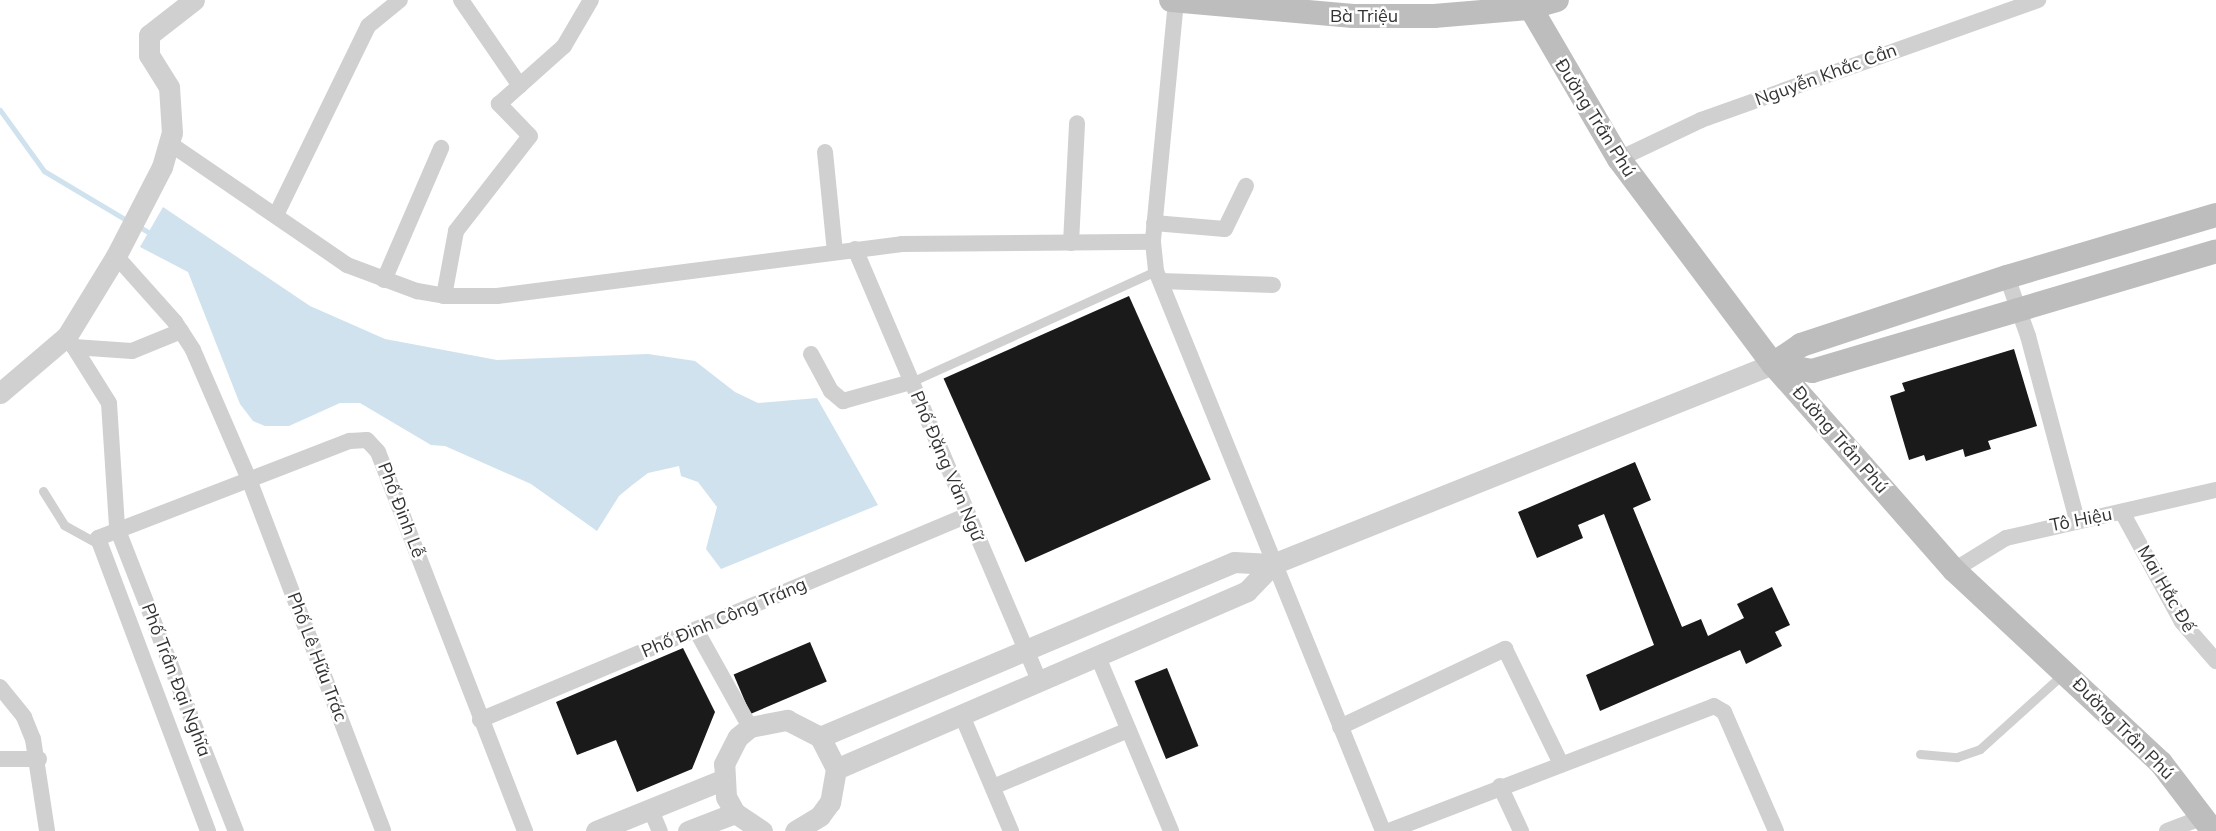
<!DOCTYPE html>
<meta charset="utf-8">
<style>
body{margin:0}
#map{position:relative;width:2216px;height:831px;overflow:hidden;background:#fff;font-family:Mulish,sans-serif}
div>[style]{position:absolute}
.water>*{inset:0;background:#cfe2ee}
.stream>*{height:5px;margin:-2.5px;padding:0 2.5px;transform-origin:2.5px;border-radius:2.5px;background:#cfe2ee}
.building>*{inset:0;background:#1a1a1a;transform-origin:0 0}
.service>*{height:9px;margin:-4.5px;padding:0 4.5px;transform-origin:4.5px;border-radius:4.5px;background:#d0d0d0}
.minor>*{height:16px;margin:-8px;padding:0 8px;transform-origin:8px;border-radius:8px;background:#d0d0d0}
.tertiary>*{height:21px;margin:-10.5px;padding:0 10.5px;transform-origin:10.5px;border-radius:10.5px;background:#d0d0d0}
.secondary>*{height:24px;margin:-12px;padding:0 12px;transform-origin:12px;border-radius:12px;background:#bdbdbd}
span{translate:-50% -50%;white-space:nowrap;text-align:center;line-height:1.15;-webkit-text-stroke:5px #fff;paint-order:stroke}
.street-label{font-size:18px;color:#333}
</style>
<div id="map">
<div class="water">
<i style="clip-path:polygon(163px 207px,310px 306px,385px 339px,497px 360px,648px 354px,695px 361px,735px 392px,758px 403px,817px 398px,878px 505px,721px 569px,706px 549px,717px 507px,698px 482px,681px 476px,679px 466px,648px 473px,631px 486px,619px 496px,597px 531px,531px 484px,445px 446px,431px 445px,360px 403px,340px 403px,289px 426px,265px 426px,253px 421px,240px 404px,188px 272px,140px 247px)"></i>
</div>
<div class="stream">
<i style="left:0;top:110px;width:75px;rotate:54.2deg"></i>
<i style="left:44px;top:171px;width:98px;rotate:30.8deg"></i>
<i style="left:138px;top:226px;width:12px;rotate:31deg"></i>
</div>
<div class="building">
<i style="left:1129px;top:296px;width:201px;height:203px;rotate:66deg"></i>
<i style="clip-path:polygon(2014px 349px,2037px 426px,1988px 441px,1991px 449px,1965px 457px,1963px 449px,1926px 461px,1924px 455px,1909px 460px,1890px 396px,1905px 391px,1902px 383px)"></i>
<i style="clip-path:polygon(1635px 462px,1651px 500px,1633px 508px,1682px 627px,1701px 619px,1708px 636px,1744px 618px,1737px 604px,1772px 587px,1790px 625px,1775px 632px,1782px 646px,1746px 664px,1740px 650px,1600px 711px,1586px 675px,1654px 645px,1604px 514px,1578px 525px,1583px 538px,1537px 558px,1518px 512px)"></i>
<i style="left:810px;top:642px;width:43px;height:83px;rotate:67deg"></i>
<i style="clip-path:polygon(683px 648px,715px 712px,692px 769px,637px 792px,616px 740px,577px 755px,556px 702px)"></i>
<i style="left:1167px;top:668px;width:84px;height:35px;rotate:68deg"></i>
</div>
<div class="service">
<i style="left:911px;top:382px;width:269px;rotate:-24.4deg"></i>
<i style="left:43px;top:491px;width:40px;rotate:58deg"></i>
<i style="left:64px;top:525px;width:38px;rotate:29deg"></i>
<i style="left:1920px;top:754px;width:37px;rotate:5deg"></i>
<i style="left:1957px;top:757px;width:24px;rotate:-19deg"></i>
<i style="left:1980px;top:749px;width:112px;rotate:-42.1deg"></i>
</div>
<div class="minor">
<i style="left:461px;top:0;width:104px;rotate:55.5deg"></i>
<i style="left:1176px;top:1px;width:242px;rotate:95.5deg"></i>
<i style="left:1153px;top:242px;width:29px;rotate:84deg"></i>
<i style="left:1156px;top:271px;width:604px;rotate:67.93deg"></i>
<i style="left:169px;top:143px;width:216px;rotate:34.4deg"></i>
<i style="left:347px;top:265px;width:75px;rotate:20.4deg"></i>
<i style="left:417px;top:291px;width:27px;rotate:10deg"></i>
<i style="left:444px;top:296px;width:53px"></i>
<i style="left:497px;top:296px;width:408px;rotate:-7.3deg"></i>
<i style="left:902px;top:244px;width:251px;rotate:-0.5deg"></i>
<i style="left:825px;top:152px;width:100px;rotate:84.3deg"></i>
<i style="left:1619px;top:159px;width:91px;rotate:-25.4deg"></i>
<i style="left:1701px;top:120px;width:358px;rotate:-19.6deg"></i>
<i style="left:276px;top:215px;width:210px;rotate:-64deg"></i>
<i style="left:368px;top:26px;width:41px;rotate:-39.1deg"></i>
<i style="left:1154px;top:223px;width:71px;rotate:4.8deg"></i>
<i style="left:1225px;top:229px;width:48px;rotate:-64deg"></i>
<i style="left:1071px;top:243px;width:120px;rotate:-87.1deg"></i>
<i style="left:855px;top:249px;width:471px;rotate:66.9deg"></i>
<i style="left:116px;top:256px;width:89px;rotate:48.2deg"></i>
<i style="left:175px;top:322px;width:33px;rotate:57deg"></i>
<i style="left:193px;top:350px;width:144px;rotate:66.6deg"></i>
<i style="left:250px;top:482px;width:373px;rotate:69.1deg"></i>
<i style="left:2007px;top:277px;width:63px;rotate:70.4deg"></i>
<i style="left:2028px;top:336px;width:190px;rotate:75.1deg"></i>
<i style="left:384px;top:280px;width:144px;rotate:-66.6deg"></i>
<i style="left:1161px;top:281px;width:112px;rotate:2deg"></i>
<i style="left:444px;top:296px;width:66px;rotate:-79.5deg"></i>
<i style="left:456px;top:231px;width:120px;rotate:-52.1deg"></i>
<i style="left:530px;top:136px;width:45px;rotate:-134.1deg"></i>
<i style="left:499px;top:104px;width:87px;rotate:-41.7deg"></i>
<i style="left:564px;top:46px;width:53px;rotate:-59.6deg"></i>
<i style="left:67px;top:336px;width:79px;rotate:57.9deg"></i>
<i style="left:109px;top:403px;width:125px;rotate:86.3deg"></i>
<i style="left:117px;top:528px;width:326px;rotate:68.6deg"></i>
<i style="left:74px;top:347px;width:58px;rotate:3.9deg"></i>
<i style="left:132px;top:351px;width:53px;rotate:-22.2deg"></i>
<i style="left:811px;top:354px;width:42px;rotate:61.6deg"></i>
<i style="left:831px;top:391px;width:16px;rotate:40deg"></i>
<i style="left:843px;top:401px;width:71px;rotate:-15.6deg"></i>
<i style="left:2122px;top:512px;width:125px;rotate:61.4deg"></i>
<i style="left:2182px;top:622px;width:52px;rotate:48.9deg"></i>
<i style="left:1954px;top:570px;width:61px;rotate:-31.6deg"></i>
<i style="left:2006px;top:538px;width:215px;rotate:-12.9deg"></i>
<i style="left:696px;top:630px;width:111px;rotate:60.9deg"></i>
<i style="left:1098px;top:657px;width:189px;rotate:67.2deg"></i>
<i style="left:0;top:687px;width:38px;rotate:51deg"></i>
<i style="left:24px;top:717px;width:24px;rotate:68deg"></i>
<i style="left:33px;top:739px;width:93px;rotate:81.3deg"></i>
<i style="left:963px;top:718px;width:123px;rotate:67deg"></i>
<i style="left:480px;top:720px;width:529px;rotate:-22.79deg"></i>
<i style="left:1340px;top:727px;width:183px;rotate:-25.3deg"></i>
<i style="left:1505px;top:649px;width:126px;rotate:64deg"></i>
<i style="left:0;top:759px;width:39px"></i>
<i style="left:1500px;top:786px;width:50px;rotate:65deg"></i>
<i style="left:993px;top:787px;width:147px;rotate:-22.9deg"></i>
<i style="left:650px;top:808px;width:25px;rotate:67deg"></i>
<i style="left:208px;top:831px;width:313px;rotate:-110.6deg"></i>
<i style="left:98px;top:538px;width:270px;rotate:-21.1deg"></i>
<i style="left:350px;top:441px;width:17px;rotate:-3deg"></i>
<i style="left:367px;top:440px;width:16px;rotate:47deg"></i>
<i style="left:378px;top:452px;width:407px;rotate:68.8deg"></i>
<i style="left:1389px;top:831px;width:348px;rotate:-21deg"></i>
<i style="left:1714px;top:706px;width:12px;rotate:31deg"></i>
<i style="left:1724px;top:712px;width:130px;rotate:66.4deg"></i>
<i style="left:2167px;top:831px;width:40px;rotate:-21deg"></i>
</div>
<div class="tertiary">
<i style="left:0;top:393px;width:88px;rotate:-40.4deg"></i>
<i style="left:67px;top:336px;width:94px;rotate:-58.5deg"></i>
<i style="left:116px;top:256px;width:100px;rotate:-62.7deg"></i>
<i style="left:162px;top:167px;width:35px;rotate:-74deg"></i>
<i style="left:172px;top:133px;width:46px;rotate:-93.7deg"></i>
<i style="left:169px;top:87px;width:38px;rotate:-122deg"></i>
<i style="left:149px;top:55px;width:20px;rotate:-90deg"></i>
<i style="left:149px;top:35px;width:57px;rotate:-37.9deg"></i>
<i style="left:820px;top:737px;width:449px;rotate:-22.9deg"></i>
<i style="left:1234px;top:562px;width:39px;rotate:3deg"></i>
<i style="left:836px;top:769px;width:448px;rotate:-23.4deg"></i>
<i style="left:1247px;top:591px;width:37px;rotate:-46deg"></i>
<i style="left:1273px;top:564px;width:539px;rotate:-21.8deg"></i>
<i style="left:596px;top:831px;width:136px;rotate:-22deg"></i>
<i style="left:688px;top:831px;width:50px;rotate:-21deg"></i>
<i style="left:762px;top:831px;width:32px;rotate:-146deg"></i>
<i style="left:735px;top:813px;width:18px;rotate:-119deg"></i>
<i style="left:726px;top:797px;width:33px;rotate:-93deg"></i>
<i style="left:724px;top:764px;width:30px;rotate:-63deg"></i>
<i style="left:738px;top:737px;width:16px;rotate:-40deg"></i>
<i style="left:750px;top:727px;width:38px;rotate:-11deg"></i>
<i style="left:787px;top:720px;width:37px;rotate:27deg"></i>
<i style="left:820px;top:737px;width:36px;rotate:63deg"></i>
<i style="left:836px;top:769px;width:34px;rotate:100deg"></i>
<i style="left:830px;top:802px;width:17px;rotate:126deg"></i>
<i style="left:820px;top:816px;width:29px;rotate:149deg"></i>
</div>
<div class="secondary">
<i style="left:1171px;top:0;width:183px;rotate:5deg"></i>
<i style="left:1353px;top:16px;width:81px"></i>
<i style="left:1434px;top:16px;width:95px;rotate:-4.8deg"></i>
<i style="left:1529px;top:8px;width:29px;rotate:-16deg"></i>
<i style="left:1526px;top:0;width:184px;rotate:59.7deg"></i>
<i style="left:1619px;top:159px;width:256px;rotate:53.1deg"></i>
<i style="left:1773px;top:364px;width:274px;rotate:48.7deg"></i>
<i style="left:1954px;top:570px;width:283px;rotate:43deg"></i>
<i style="left:2161px;top:763px;width:86px;rotate:52.6deg"></i>
<i style="left:1773px;top:364px;width:34px;rotate:-34deg"></i>
<i style="left:1801px;top:345px;width:217px;rotate:-18.3deg"></i>
<i style="left:2007px;top:277px;width:218px;rotate:-16.5deg"></i>
<i style="left:1773px;top:364px;width:40px;rotate:10deg"></i>
<i style="left:1812px;top:371px;width:421px;rotate:-16.5deg"></i>
</div>
<div class="street-label">
<span style="left:1364px;top:16px">Bà Triệu</span>
<span style="left:1826px;top:75px;rotate:-20deg">Nguyễn Khắc Cần</span>
<span style="left:1595px;top:118px;rotate:58deg">Đường Trần Phú</span>
<span style="left:1840px;top:440px;rotate:49deg">Đường Trần Phú</span>
<span style="left:947px;top:466px;rotate:67deg">Phố Đặng Văn Ngữ</span>
<span style="left:401px;top:510px;rotate:69deg">Phố Đinh Lễ</span>
<span style="left:2081px;top:520px;rotate:-11deg">Tô Hiệu</span>
<span style="left:2166px;top:589px;rotate:60deg">Mai Hắc Đế</span>
<span style="left:724px;top:618px;rotate:-23deg">Phố Đinh Công Tráng</span>
<span style="left:317px;top:657px;rotate:69deg">Phố Lê Hữu Trác</span>
<span style="left:176px;top:680px;rotate:69deg">Phố Trần Đại Nghĩa</span>
<span style="left:2123px;top:729px;rotate:45deg">Đường Trần Phú</span>
</div>
</div>
